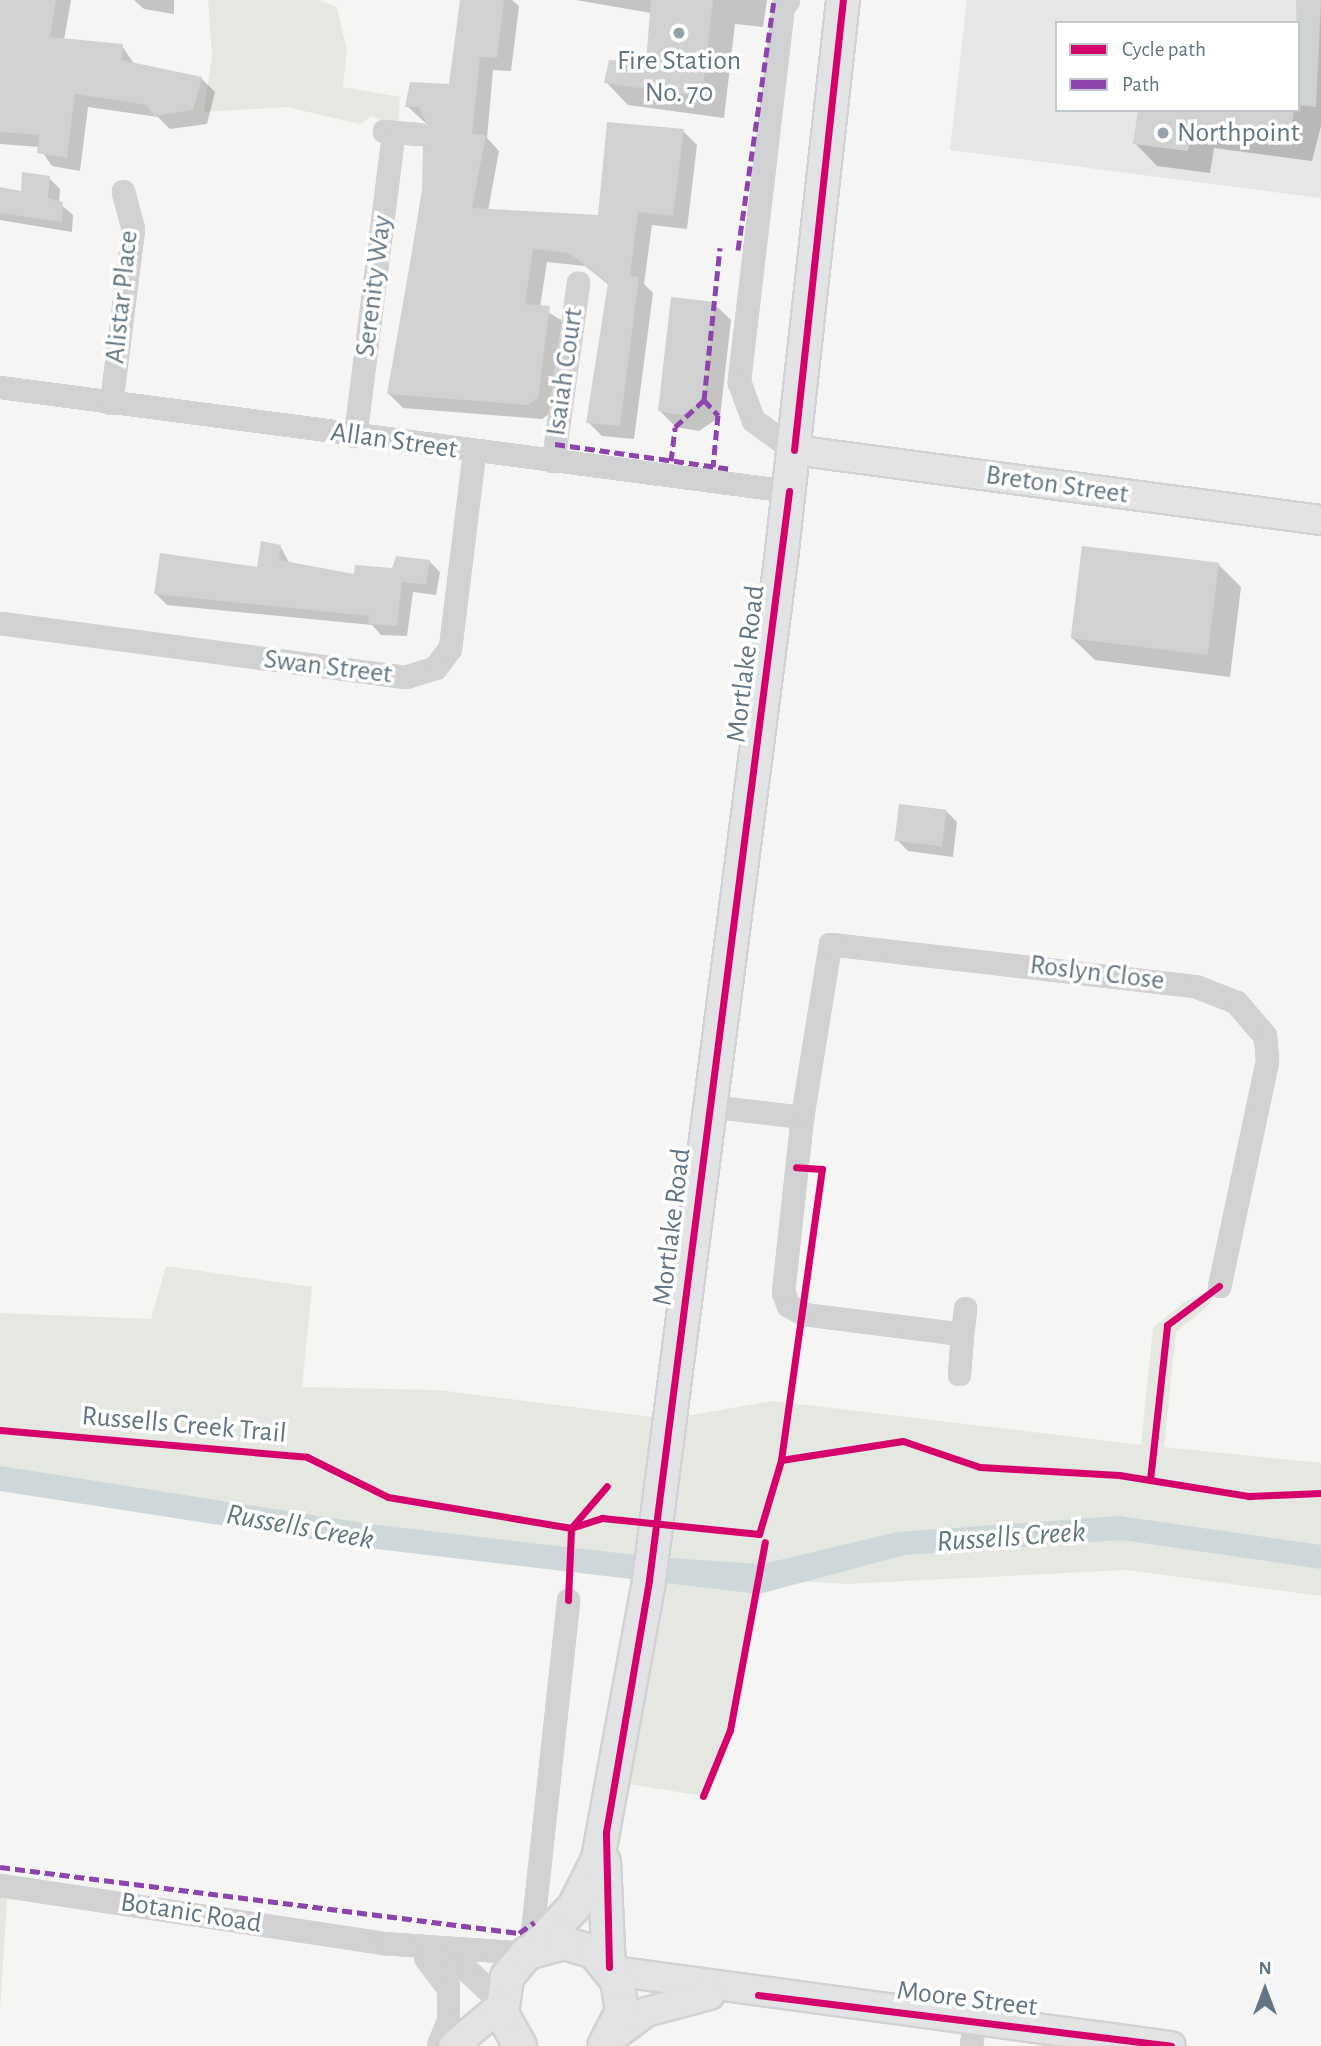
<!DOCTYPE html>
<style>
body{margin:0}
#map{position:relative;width:1321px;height:2046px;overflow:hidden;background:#f5f5f3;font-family:"Alegreya Sans",sans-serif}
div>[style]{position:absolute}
.built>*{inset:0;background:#e5e6e5}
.green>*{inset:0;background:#e4e8e1}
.water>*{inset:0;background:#ced7da}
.shadow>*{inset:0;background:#0003}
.building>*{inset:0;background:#d0d1d1;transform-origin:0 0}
.roads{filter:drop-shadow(2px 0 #d0d2d3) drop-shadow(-2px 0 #d0d2d3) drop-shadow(0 2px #d0d2d3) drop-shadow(0 -2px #d0d2d3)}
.street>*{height:19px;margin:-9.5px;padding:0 9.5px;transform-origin:9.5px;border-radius:9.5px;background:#d0d1d2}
.secondary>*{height:28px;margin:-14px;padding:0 14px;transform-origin:14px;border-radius:14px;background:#e2e3e4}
.primary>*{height:32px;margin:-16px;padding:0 16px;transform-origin:16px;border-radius:16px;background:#e2e3e4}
.quiet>*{height:5px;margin-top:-2.5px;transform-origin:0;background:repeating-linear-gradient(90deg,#8e44ad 0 10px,transparent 0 15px)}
.cycleway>*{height:7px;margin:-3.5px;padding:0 3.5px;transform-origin:3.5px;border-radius:3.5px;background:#d6006c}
.dots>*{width:19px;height:19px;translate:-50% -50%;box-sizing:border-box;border:4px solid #fff;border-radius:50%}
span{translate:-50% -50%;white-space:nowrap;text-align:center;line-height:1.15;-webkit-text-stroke:7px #fff;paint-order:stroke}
.poi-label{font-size:28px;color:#627585}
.left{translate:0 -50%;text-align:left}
.street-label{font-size:28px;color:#627585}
.water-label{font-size:30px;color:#5e7782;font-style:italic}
.legend{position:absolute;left:1055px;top:21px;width:245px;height:91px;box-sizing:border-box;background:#fff;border:2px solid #c0c8ce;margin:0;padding:9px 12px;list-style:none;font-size:21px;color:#627585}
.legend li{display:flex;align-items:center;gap:14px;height:35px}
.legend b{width:35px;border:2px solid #c0c8ce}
.north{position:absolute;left:1230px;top:1955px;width:70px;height:70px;-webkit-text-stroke:5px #fff;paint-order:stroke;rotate:0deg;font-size:19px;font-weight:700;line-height:28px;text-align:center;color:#627585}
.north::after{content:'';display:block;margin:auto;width:24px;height:32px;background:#627585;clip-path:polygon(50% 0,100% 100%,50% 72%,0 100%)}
</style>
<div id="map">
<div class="built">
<i style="clip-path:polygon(evenodd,967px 0,1321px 0,1321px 198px,950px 150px,967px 0,1057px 23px,1298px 23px,1298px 110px,1057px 110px,1057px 23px)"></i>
</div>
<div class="green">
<i style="clip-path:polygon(208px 0,319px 0,337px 7px,347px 51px,343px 87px,400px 97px,398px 128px,372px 116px,360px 124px,287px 107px,204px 112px,212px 55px)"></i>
<i style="clip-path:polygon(166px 1266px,312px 1287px,302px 1387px,438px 1390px,669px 1419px,773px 1401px,1141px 1445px,1153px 1328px,1184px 1302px,1219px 1286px,1209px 1305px,1176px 1332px,1164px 1447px,1321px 1463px,1321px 1596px,1127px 1570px,847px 1584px,761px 1579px,730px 1730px,703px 1796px,616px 1782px,650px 1569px,0 1482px,0 1313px,151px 1319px)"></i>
<i style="clip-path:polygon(0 1885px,8px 1886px,0 2009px)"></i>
</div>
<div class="water">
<i style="clip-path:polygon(0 1466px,370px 1524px,652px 1557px,763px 1564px,897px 1532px,1119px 1516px,1321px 1545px,1321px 1569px,1122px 1540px,905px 1555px,759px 1594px,368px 1548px,0 1491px)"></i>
</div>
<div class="shadow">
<i style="clip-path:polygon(1px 0,71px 0,64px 40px,122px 46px,135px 65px,201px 78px,215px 92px,207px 124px,170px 129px,158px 117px,88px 107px,80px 171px,52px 166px,39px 147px,0 144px)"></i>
<i style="clip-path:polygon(134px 0,174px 0,174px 14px,144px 9px)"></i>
<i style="clip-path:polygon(461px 0,512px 0,519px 6px,511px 71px,493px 70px,487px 138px,499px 151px,488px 211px,600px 217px,683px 131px,697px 145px,687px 229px,652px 225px,644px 284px,653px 293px,634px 439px,602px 436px,588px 422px,609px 285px,585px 266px,547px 262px,540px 307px,564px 322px,552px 412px,542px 419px,403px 408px,389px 394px,432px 129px,407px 106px,451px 86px)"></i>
<i style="clip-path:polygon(576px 0,767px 0,763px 27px,735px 24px,724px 118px,628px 105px,606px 82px,648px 64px,651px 13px)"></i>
<i style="clip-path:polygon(1298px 0,1321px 0,1321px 126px,1312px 161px,1214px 148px,1210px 173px,1157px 166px,1135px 143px,1140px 110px,1298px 110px)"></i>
<i style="clip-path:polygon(49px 178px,60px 189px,59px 203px,73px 215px,72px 232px,0 220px,0 188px,23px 193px)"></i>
<i style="clip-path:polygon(714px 304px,731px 320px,720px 417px,699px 431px,676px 427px,660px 411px)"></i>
<i style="clip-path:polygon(280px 546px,290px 564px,355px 576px,429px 561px,440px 572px,436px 595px,413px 592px,407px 636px,381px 635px,372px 625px,167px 605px,156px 594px,258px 569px)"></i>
<i style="clip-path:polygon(1219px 565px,1241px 587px,1230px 677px,1095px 660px,1072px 638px)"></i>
<i style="clip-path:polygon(946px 811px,957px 822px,953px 857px,908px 851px,897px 840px)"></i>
</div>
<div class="building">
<i style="clip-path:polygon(0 0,56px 0,50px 37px,123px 44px,121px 60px,202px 77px,193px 110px,154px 116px,147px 105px,75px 94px,67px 158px,37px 153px,39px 135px,0 132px)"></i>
<i style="clip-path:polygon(460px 0,504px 0,497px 58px,480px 57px,472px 134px,486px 135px,472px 208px,598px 215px,607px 122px,684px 129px,673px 216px,638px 212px,630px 276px,639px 277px,620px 426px,586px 423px,608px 283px,569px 253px,533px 249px,525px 304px,550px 306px,538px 398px,528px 405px,387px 394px,422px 195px,423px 145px,431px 134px,419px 107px,405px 107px,410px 82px,449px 84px)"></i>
<i style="clip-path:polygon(651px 0,713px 0,702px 97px,604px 83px,609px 60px,646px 62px)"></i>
<i style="clip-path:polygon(1296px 0,1321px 0,1316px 107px,1298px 105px)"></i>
<i style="clip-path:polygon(1138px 110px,1294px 110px,1290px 139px,1192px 126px,1188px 151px,1133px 144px)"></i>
<i style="clip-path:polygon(22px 172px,50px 176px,48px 198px,63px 202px,62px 222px,0 213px,0 187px,21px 191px)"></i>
<i style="clip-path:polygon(671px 297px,715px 302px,704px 400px,681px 415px,658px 411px)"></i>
<i style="clip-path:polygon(261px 541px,281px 545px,279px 560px,354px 574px,355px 565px,392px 568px,396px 556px,430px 560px,426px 585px,402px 582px,397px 626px,368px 624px,369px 616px,154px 594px,160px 553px,257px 567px)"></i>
<i style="left:1082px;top:546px;width:138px;height:93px;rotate:7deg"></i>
<i style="left:899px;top:804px;width:48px;height:37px;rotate:7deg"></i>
</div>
<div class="roads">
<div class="street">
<i style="left:788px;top:0;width:7px;rotate:135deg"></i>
<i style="left:783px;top:5px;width:380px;rotate:96.7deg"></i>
<i style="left:739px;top:382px;width:40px;rotate:69.8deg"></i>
<i style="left:753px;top:420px;width:51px;rotate:36.2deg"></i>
<i style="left:384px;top:131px;width:35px;rotate:5deg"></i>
<i style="left:0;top:387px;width:796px;rotate:7.51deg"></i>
<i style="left:111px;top:403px;width:175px;rotate:-82.8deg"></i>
<i style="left:133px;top:229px;width:39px;rotate:-105deg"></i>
<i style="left:355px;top:436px;width:302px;rotate:-82.8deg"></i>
<i style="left:553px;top:461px;width:180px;rotate:-82deg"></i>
<i style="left:0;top:623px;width:409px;rotate:7.6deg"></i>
<i style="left:405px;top:677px;width:31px;rotate:-17deg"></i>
<i style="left:435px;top:668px;width:25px;rotate:-53deg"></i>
<i style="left:450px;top:648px;width:197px;rotate:-83deg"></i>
<i style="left:709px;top:1106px;width:94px;rotate:6.7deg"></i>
<i style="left:962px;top:1334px;width:26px;rotate:-83deg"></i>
<i style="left:959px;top:1374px;width:40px;rotate:-85.7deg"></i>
<i style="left:962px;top:1334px;width:159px;rotate:-172.8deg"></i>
<i style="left:804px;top:1314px;width:18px;rotate:-151deg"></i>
<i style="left:788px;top:1305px;width:14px;rotate:-111deg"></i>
<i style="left:783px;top:1292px;width:176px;rotate:-83.8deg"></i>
<i style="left:802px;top:1117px;width:175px;rotate:-80.8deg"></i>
<i style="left:830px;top:944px;width:367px;rotate:6.6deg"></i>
<i style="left:1195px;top:986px;width:44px;rotate:21.3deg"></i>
<i style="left:1236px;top:1002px;width:45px;rotate:49.5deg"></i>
<i style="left:1265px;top:1036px;width:25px;rotate:85deg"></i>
<i style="left:1267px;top:1061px;width:230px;rotate:102deg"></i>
<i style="left:0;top:1885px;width:386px;rotate:8.6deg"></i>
<i style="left:382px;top:1943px;width:145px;rotate:3.9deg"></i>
<i style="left:530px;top:1951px;width:353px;rotate:-83.8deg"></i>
<i style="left:430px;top:1955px;width:41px;rotate:22.8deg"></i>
<i style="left:468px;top:1971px;width:45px;rotate:43.2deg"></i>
<i style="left:425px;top:1957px;width:38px;rotate:53deg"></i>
<i style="left:448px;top:1987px;width:34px;rotate:90deg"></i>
<i style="left:448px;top:2021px;width:27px;rotate:112deg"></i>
<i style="left:971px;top:2046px;width:25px;rotate:-83deg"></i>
</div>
<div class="secondary">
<i style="left:794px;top:450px;width:532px;rotate:7.57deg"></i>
<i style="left:613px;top:1971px;width:563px;rotate:7.66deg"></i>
<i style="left:610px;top:2039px;width:45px;rotate:-36.9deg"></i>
<i style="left:646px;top:2012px;width:66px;rotate:-14.9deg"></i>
<i style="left:453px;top:2046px;width:62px;rotate:-39.8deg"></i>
</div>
<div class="primary">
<i style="left:604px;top:1862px;width:105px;rotate:87.3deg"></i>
<i style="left:533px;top:1950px;width:59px;rotate:-46.4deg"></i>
<i style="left:574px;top:1907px;width:54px;rotate:-63.4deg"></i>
<i style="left:598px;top:1859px;width:284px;rotate:-79.6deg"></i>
<i style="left:649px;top:1580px;width:1029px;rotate:-82.63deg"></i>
<i style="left:781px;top:560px;width:563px;rotate:-83.68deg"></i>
<i style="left:520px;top:2046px;width:37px;rotate:-119deg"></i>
<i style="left:502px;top:2014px;width:37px;rotate:-82deg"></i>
<i style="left:507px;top:1977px;width:31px;rotate:-50deg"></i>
<i style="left:527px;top:1953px;width:38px;rotate:-15deg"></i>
<i style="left:564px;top:1943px;width:31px;rotate:17deg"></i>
<i style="left:594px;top:1952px;width:36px;rotate:51deg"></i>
<i style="left:617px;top:1980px;width:31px;rotate:81deg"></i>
<i style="left:622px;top:2011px;width:39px;rotate:117deg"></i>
</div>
</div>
<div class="quiet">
<i style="left:738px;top:250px;width:253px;rotate:-81.8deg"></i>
<i style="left:704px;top:400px;width:21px;rotate:47deg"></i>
<i style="left:718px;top:415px;width:52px;rotate:95.5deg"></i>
<i style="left:555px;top:444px;width:178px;rotate:8.1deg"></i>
<i style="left:671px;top:461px;width:34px;rotate:-83deg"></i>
<i style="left:675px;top:427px;width:40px;rotate:-43deg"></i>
<i style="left:704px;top:400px;width:153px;rotate:-84deg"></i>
<i style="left:0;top:1867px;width:523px;rotate:7.25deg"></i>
<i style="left:519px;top:1933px;width:19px;rotate:-35deg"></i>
</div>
<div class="cycleway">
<i style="left:794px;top:450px;width:453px;rotate:-83.8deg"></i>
<i style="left:0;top:1430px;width:308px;rotate:5deg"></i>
<i style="left:307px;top:1457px;width:90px;rotate:26.3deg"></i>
<i style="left:388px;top:1497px;width:186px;rotate:9.6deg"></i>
<i style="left:571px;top:1528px;width:33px;rotate:-18deg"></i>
<i style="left:602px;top:1518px;width:158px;rotate:5.8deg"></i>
<i style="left:759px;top:1534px;width:77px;rotate:-73.4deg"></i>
<i style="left:781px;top:1460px;width:123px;rotate:-8.9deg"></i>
<i style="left:903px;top:1441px;width:81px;rotate:18.7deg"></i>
<i style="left:980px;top:1467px;width:139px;rotate:3.3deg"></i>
<i style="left:1119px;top:1475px;width:132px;rotate:9.2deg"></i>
<i style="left:1249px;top:1496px;width:72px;rotate:-2.4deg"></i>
<i style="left:781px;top:1460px;width:294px;rotate:-82deg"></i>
<i style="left:822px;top:1169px;width:26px;rotate:-176deg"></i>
<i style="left:1150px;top:1480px;width:156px;rotate:-83.7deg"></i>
<i style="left:1167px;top:1325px;width:65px;rotate:-36.9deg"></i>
<i style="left:568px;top:1600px;width:72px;rotate:-87.6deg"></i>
<i style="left:571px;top:1528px;width:55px;rotate:-49.4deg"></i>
<i style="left:703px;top:1796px;width:71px;rotate:-67.8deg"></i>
<i style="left:730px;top:1730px;width:191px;rotate:-79.5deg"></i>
<i style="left:609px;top:1967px;width:135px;rotate:-91.3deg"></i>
<i style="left:606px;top:1832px;width:256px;rotate:-80.3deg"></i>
<i style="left:649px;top:1580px;width:1098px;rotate:-82.67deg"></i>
<i style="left:758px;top:1995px;width:416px;rotate:7deg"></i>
</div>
<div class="dots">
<i style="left:679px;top:33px;background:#95a2ac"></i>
<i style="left:1163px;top:133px;background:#95a2ac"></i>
</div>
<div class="poi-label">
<span style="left:679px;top:77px">Fire Station<br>No. 70</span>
<span class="left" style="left:1177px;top:133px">Northpoint</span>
</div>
<div class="street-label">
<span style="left:374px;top:286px;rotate:-83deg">Serenity Way</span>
<span style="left:122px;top:297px;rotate:-84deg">Alistar Place</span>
<span style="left:565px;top:372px;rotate:-82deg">Isaiah Court</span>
<span style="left:394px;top:441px;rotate:8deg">Allan Street</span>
<span style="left:1057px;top:485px;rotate:8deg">Breton Street</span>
<span style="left:746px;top:664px;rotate:-83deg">Mortlake Road</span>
<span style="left:328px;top:667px;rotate:7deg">Swan Street</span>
<span style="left:1097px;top:973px;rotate:7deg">Roslyn Close</span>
<span style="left:672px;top:1227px;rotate:-83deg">Mortlake Road</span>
<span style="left:184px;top:1425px;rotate:5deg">Russells Creek Trail</span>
<span style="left:191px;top:1913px;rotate:9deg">Botanic Road</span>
<span style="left:967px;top:1999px;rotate:7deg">Moore Street</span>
</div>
<div class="water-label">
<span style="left:300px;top:1527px;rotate:10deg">Russells Creek</span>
<span style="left:1011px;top:1537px;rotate:-4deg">Russells Creek</span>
</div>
<ul class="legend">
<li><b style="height:9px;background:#d6006c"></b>Cycle path</li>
<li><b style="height:9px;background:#8e44ad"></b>Path</li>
</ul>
<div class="north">N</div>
</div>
